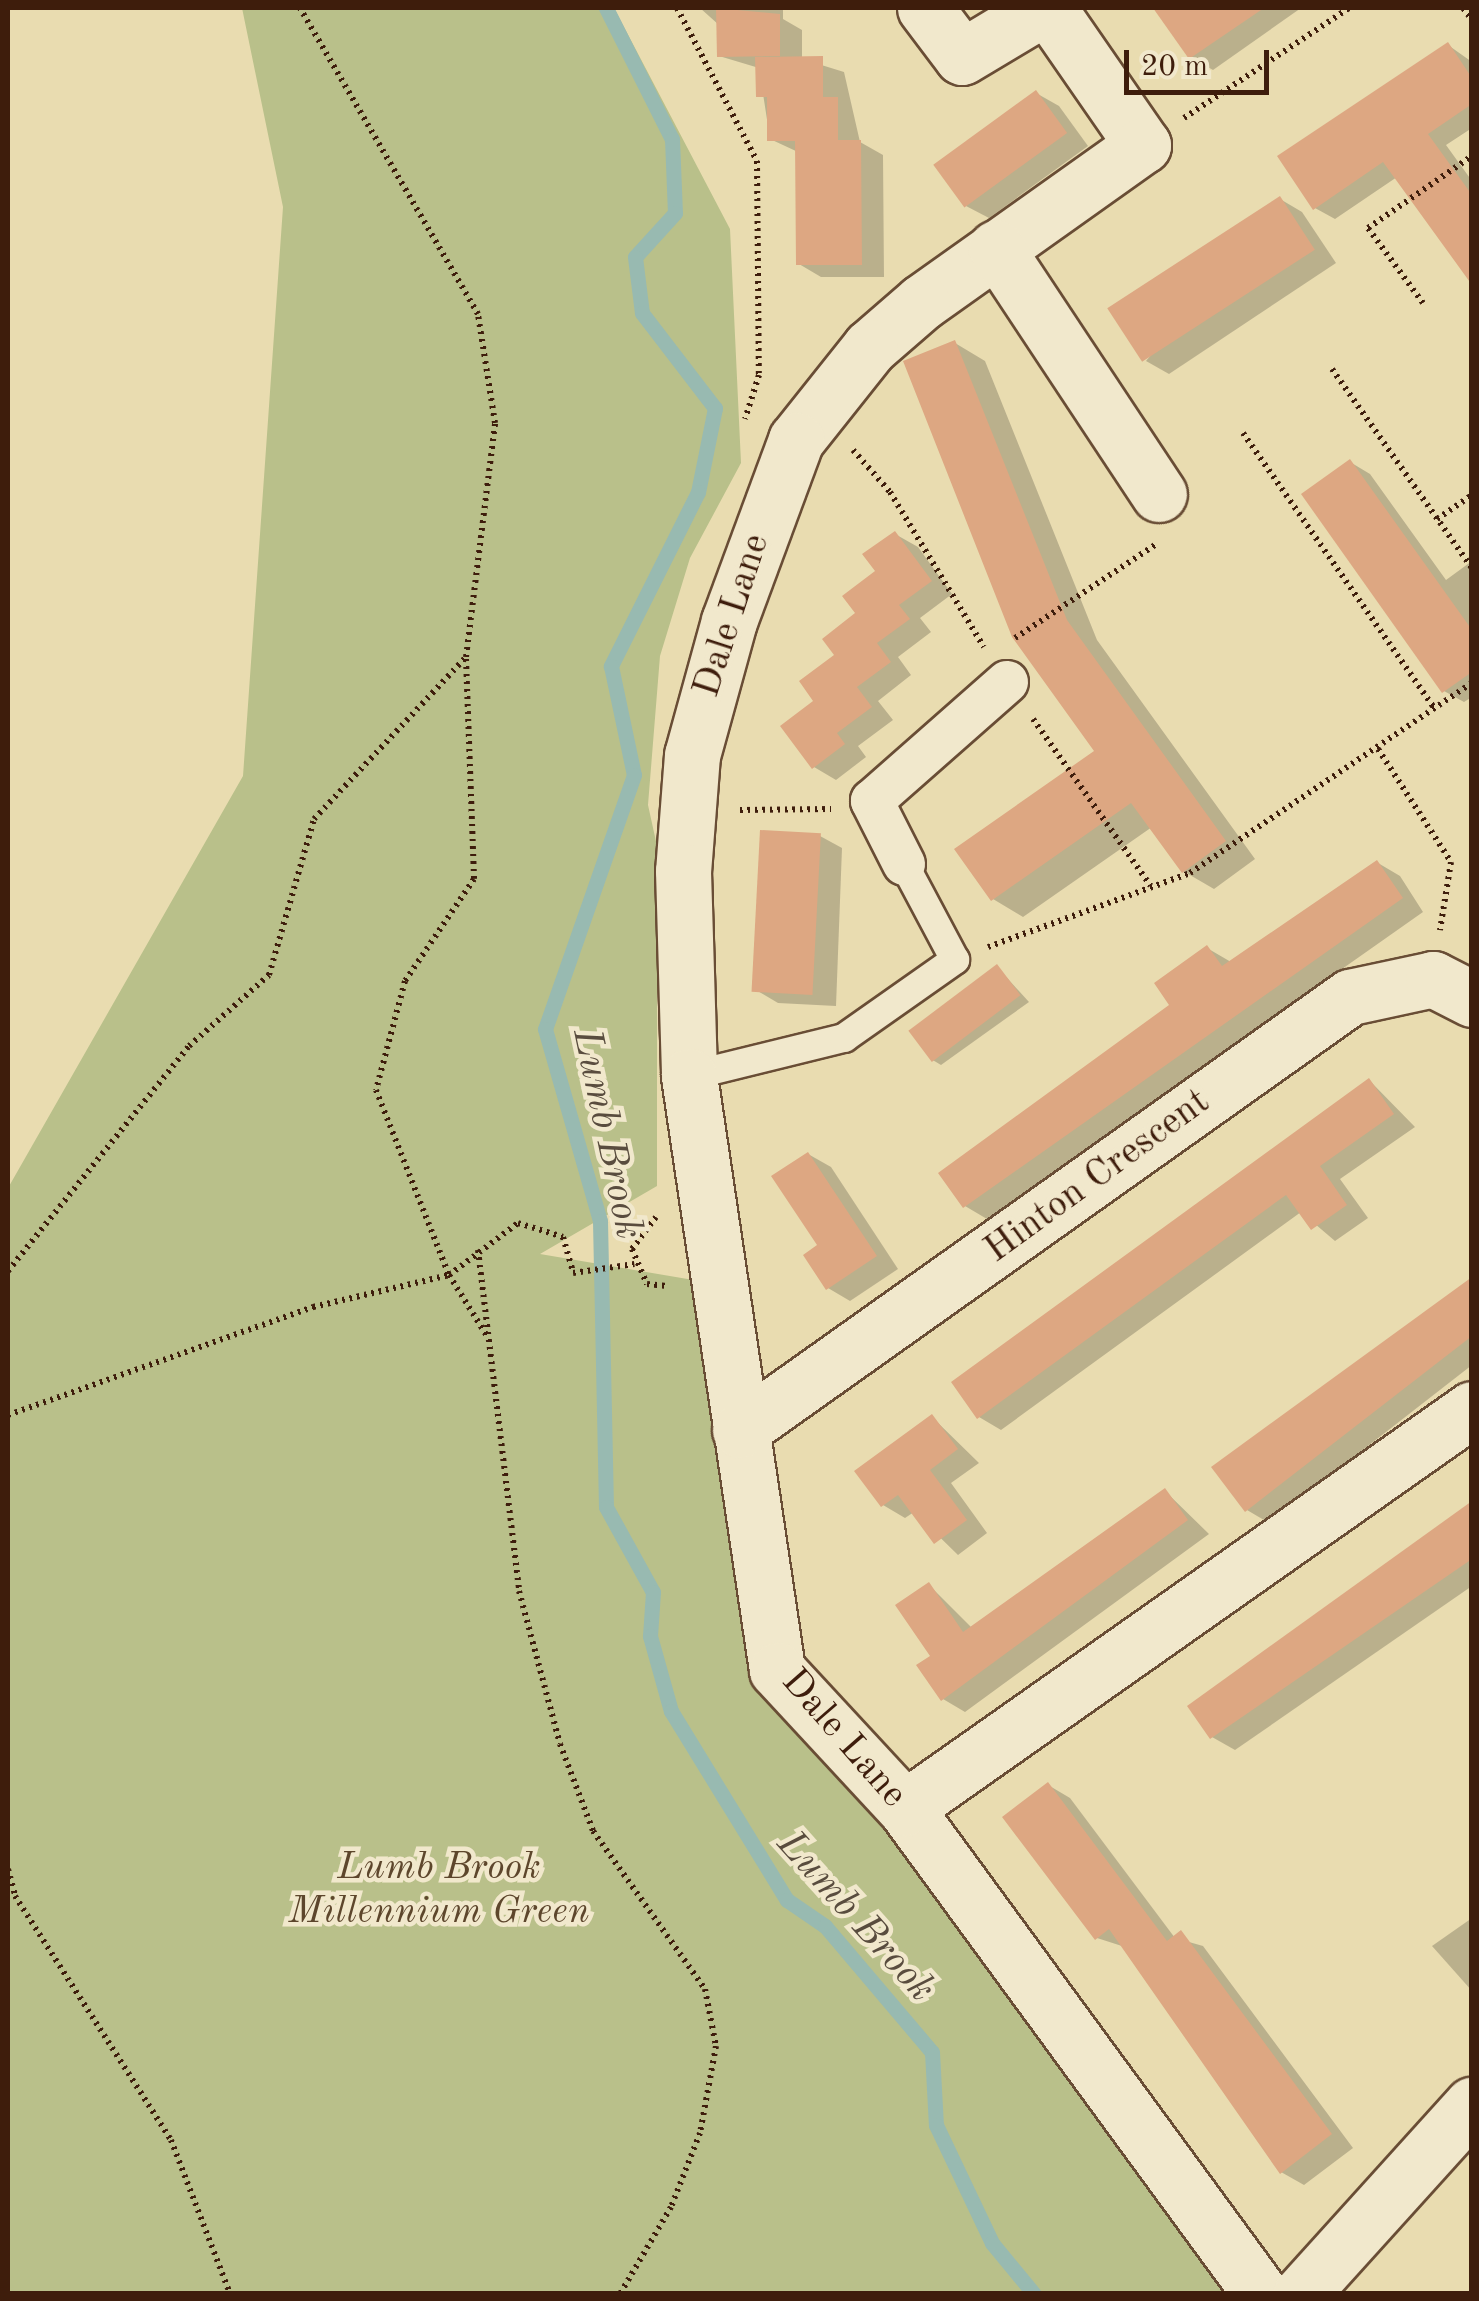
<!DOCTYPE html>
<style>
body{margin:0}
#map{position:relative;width:1479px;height:2301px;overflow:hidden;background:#e9dcb0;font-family:"Old Standard TT",serif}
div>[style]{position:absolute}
.green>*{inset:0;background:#b9c08a}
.shadow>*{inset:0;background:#0003}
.stream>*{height:15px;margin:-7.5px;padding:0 7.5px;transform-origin:7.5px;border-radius:7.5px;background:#98bab1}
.building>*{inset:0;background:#dda782;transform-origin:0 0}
.path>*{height:6px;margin-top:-3px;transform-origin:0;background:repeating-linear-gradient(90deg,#3e1d0c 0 2.5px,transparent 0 7.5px)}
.roads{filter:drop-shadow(2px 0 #694d35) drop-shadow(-2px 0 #694d35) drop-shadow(0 2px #694d35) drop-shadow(0 -2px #694d35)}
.service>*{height:28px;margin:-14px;padding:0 14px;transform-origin:14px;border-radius:14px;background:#f1e8cc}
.pedestrian>*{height:42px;margin:-21px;padding:0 21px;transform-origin:21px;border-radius:21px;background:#f1e8cc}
.minor>*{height:55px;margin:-27.5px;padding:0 27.5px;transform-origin:27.5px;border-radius:27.5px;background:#f1e8cc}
span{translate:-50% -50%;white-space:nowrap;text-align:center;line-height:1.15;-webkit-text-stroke:9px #f1e8cc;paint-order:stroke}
.street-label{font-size:38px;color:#3e1d0c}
.park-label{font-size:38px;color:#5d462c;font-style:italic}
.water-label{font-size:40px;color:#594c3e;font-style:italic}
.frame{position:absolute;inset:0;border:10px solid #3e1d0c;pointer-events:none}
.scale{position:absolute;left:1124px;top:50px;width:145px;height:45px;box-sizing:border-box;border:5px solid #3e1d0c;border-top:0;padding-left:12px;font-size:30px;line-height:35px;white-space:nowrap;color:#3e1d0c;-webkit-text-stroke:8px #f1e8cc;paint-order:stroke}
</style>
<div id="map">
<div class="green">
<i style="clip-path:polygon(242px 8px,614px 8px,730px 229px,741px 463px,690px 558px,660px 656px,648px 805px,657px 846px,657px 1186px,540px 1254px,717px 1284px,777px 1670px,1242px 2293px,8px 2294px,8px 1188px,243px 776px,283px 207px)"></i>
</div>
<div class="shadow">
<i style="clip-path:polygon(700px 8px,783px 8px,783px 19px,802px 30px,802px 59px,844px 72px,860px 142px,883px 155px,884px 277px,821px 277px,799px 264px,798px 152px,770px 139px,759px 68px,719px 56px,719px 25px)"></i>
<i style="clip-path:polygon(1169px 8px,1301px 8px,1213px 70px,1190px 57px,1160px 14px)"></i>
<i style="clip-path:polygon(1448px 45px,1472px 62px,1472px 128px,1446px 145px,1472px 181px,1472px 281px,1397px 177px,1335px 219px,1315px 208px)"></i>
<i style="clip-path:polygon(1036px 93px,1059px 106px,1088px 146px,989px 218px,966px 206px)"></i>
<i style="clip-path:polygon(1280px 199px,1302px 212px,1336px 263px,1169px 374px,1146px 361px)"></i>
<i style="clip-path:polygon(955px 343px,985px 361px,1097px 640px,1255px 859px,1214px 889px,1183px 871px,1152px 827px,1023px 917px,993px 899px,1098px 752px)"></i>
<i style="clip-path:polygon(1350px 462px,1370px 474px,1446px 580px,1472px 561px,1472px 697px,1464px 702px,1444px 691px)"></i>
<i style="clip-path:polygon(895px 534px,918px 547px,952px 594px,920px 618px,931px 632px,898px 657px,911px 675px,878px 701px,893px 720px,858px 746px,866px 757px,836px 780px,814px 767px,817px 701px)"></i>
<i style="clip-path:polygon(820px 836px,842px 848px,836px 1006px,778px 1003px,756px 990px)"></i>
<i style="clip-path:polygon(1378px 863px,1400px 876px,1423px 912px,987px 1219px,965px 1206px,1172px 1005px,1207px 948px,1231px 962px)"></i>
<i style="clip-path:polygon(997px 967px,1029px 1002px,941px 1065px,931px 1059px)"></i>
<i style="clip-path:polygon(1370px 1081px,1415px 1127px,1340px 1179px,1368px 1218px,1335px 1241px,1301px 1212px,1001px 1430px,979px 1417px)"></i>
<i style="clip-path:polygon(808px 1154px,831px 1167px,898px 1269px,850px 1301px,828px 1288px)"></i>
<i style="clip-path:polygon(1472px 1281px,1472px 1365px,1269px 1523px,1247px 1510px)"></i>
<i style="clip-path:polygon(932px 1417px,979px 1463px,951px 1483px,987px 1533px,958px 1555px,914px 1512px,905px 1518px,883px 1505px)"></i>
<i style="clip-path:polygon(1165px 1491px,1209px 1534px,965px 1712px,943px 1699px,929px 1585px,972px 1628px)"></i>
<i style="clip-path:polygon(1472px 1504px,1472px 1586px,1235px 1750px,1212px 1737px)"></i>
<i style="clip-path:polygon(1048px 1785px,1070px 1798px,1175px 1938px,1203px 1946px,1353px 2148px,1304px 2185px,1281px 2172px,1125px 1947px,1097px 1938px)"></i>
<i style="clip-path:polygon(1472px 1918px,1472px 1991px,1432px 1946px)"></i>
</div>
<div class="stream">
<i style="left:606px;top:8px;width:147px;rotate:63.3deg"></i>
<i style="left:672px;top:139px;width:74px;rotate:87.7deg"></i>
<i style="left:675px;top:213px;width:59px;rotate:132.3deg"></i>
<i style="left:635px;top:257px;width:56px;rotate:82.9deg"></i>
<i style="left:642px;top:313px;width:120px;rotate:52.5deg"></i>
<i style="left:715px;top:408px;width:86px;rotate:101.4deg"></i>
<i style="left:698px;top:492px;width:195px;rotate:116.6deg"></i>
<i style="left:611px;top:666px;width:111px;rotate:78.1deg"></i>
<i style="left:634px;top:775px;width:269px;rotate:109.3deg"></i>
<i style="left:545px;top:1029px;width:200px;rotate:74deg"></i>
<i style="left:600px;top:1221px;width:286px;rotate:88.8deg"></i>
<i style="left:606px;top:1507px;width:97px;rotate:61.1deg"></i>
<i style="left:653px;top:1592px;width:44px;rotate:93.9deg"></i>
<i style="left:650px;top:1636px;width:78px;rotate:74.4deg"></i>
<i style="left:671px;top:1711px;width:222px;rotate:58.5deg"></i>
<i style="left:787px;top:1900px;width:46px;rotate:34.4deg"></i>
<i style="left:825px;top:1926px;width:165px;rotate:49.7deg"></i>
<i style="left:932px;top:2052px;width:73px;rotate:86.9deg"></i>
<i style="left:936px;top:2125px;width:131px;rotate:64.6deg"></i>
<i style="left:992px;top:2243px;width:66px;rotate:50.5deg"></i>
</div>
<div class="building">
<i style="clip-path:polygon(716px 8px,780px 14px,780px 56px,717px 57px)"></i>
<i style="clip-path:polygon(1153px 8px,1264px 8px,1189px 59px)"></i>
<i style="clip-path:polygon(1448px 42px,1472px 78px,1472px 104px,1428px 134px,1472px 195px,1472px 285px,1383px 162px,1313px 210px,1277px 156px)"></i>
<i style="clip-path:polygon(823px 56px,823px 97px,838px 97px,838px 140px,861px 140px,862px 265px,796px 265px,795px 141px,767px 141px,767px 97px,756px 97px,755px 57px)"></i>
<i style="left:1036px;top:90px;width:53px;height:127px;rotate:54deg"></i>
<i style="left:1280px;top:196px;width:64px;height:206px;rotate:57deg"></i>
<i style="clip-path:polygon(955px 340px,1067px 620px,1226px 841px,1182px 873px,1131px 803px,991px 901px,954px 849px,1094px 751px,1012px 637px,903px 361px)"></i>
<i style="clip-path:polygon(1350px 459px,1472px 630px,1472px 672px,1442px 693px,1301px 494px)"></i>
<i style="clip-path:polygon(895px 531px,932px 581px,899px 605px,910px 619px,877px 643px,891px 662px,857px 687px,872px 707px,837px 733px,845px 744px,812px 769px,780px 726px,813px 701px,799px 681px,834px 655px,822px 639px,855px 613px,842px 596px,875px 571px,862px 554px)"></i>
<i style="left:760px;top:830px;width:61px;height:162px;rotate:3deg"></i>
<i style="clip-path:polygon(1377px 860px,1403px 898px,963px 1208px,938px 1173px,1169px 1005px,1154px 983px,1207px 945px,1222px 966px)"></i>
<i style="left:997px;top:964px;width:39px;height:111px;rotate:53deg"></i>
<i style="clip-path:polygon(1369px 1078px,1394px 1114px,1320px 1166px,1347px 1205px,1311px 1230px,1286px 1195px,977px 1419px,951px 1382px)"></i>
<i style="clip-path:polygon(808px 1152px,877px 1256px,826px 1290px,803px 1255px,817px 1245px,771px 1176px)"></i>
<i style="clip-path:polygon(1472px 1277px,1472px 1336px,1245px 1512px,1211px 1467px)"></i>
<i style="clip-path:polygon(932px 1414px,958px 1449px,930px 1470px,967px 1520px,934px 1544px,898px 1495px,881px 1507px,854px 1471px)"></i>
<i style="clip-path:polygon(1165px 1488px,1188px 1520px,941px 1701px,916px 1665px,930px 1656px,895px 1605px,929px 1582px,963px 1632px)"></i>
<i style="clip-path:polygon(1472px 1501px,1472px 1559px,1210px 1739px,1187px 1706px)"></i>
<i style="clip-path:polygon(1048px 1782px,1167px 1941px,1181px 1930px,1332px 2134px,1280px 2174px,1109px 1929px,1095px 1940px,1002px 1817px)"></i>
</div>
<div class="path">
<i style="left:677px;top:8px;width:173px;rotate:62.4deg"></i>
<i style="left:757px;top:161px;width:214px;rotate:89.5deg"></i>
<i style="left:759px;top:375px;width:46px;rotate:107.7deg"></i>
<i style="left:1463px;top:8px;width:15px;rotate:53deg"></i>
<i style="left:1184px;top:118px;width:198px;rotate:-33.7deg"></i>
<i style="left:1423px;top:303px;width:93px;rotate:-126.3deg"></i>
<i style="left:1368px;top:228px;width:126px;rotate:-34.7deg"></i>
<i style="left:1332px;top:369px;width:243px;rotate:54.9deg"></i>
<i style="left:1243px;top:433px;width:335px;rotate:55.2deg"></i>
<i style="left:853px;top:450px;width:56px;rotate:48.6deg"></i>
<i style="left:890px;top:492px;width:181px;rotate:58.8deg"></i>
<i style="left:1437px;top:519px;width:42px;rotate:-34.4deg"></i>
<i style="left:1015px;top:638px;width:168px;rotate:-33.6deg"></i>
<i style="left:466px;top:659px;width:220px;rotate:87.9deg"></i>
<i style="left:474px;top:879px;width:123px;rotate:124.1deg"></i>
<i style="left:405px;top:981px;width:113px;rotate:104.9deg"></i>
<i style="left:376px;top:1090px;width:199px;rotate:68.5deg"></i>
<i style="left:449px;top:1275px;width:72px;rotate:58.1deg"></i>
<i style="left:1033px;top:719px;width:204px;rotate:54.8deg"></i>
<i style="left:1378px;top:749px;width:135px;rotate:57.1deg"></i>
<i style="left:1451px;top:862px;width:69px;rotate:99.2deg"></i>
<i style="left:740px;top:810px;width:91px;rotate:-0.6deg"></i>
<i style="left:988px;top:947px;width:215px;rotate:-20.1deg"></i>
<i style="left:1190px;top:873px;width:340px;rotate:-34deg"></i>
<i style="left:656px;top:1217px;width:40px;rotate:127deg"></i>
<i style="left:632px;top:1249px;width:38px;rotate:67deg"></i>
<i style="left:647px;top:1284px;width:20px;rotate:6deg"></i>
<i style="left:478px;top:1250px;width:343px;rotate:83.1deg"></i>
<i style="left:519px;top:1591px;width:158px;rotate:75deg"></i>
<i style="left:560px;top:1744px;width:93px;rotate:69.2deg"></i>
<i style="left:593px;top:1831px;width:194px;rotate:54.7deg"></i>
<i style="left:705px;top:1989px;width:58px;rotate:79.1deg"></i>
<i style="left:716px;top:2046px;width:88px;rotate:100.4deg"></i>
<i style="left:700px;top:2133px;width:79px;rotate:111.4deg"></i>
<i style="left:671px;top:2207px;width:101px;rotate:120.4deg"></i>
<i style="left:8px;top:1271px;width:289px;rotate:-51.2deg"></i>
<i style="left:189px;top:1046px;width:107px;rotate:-41.6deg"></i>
<i style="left:269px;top:975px;width:162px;rotate:-73.9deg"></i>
<i style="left:314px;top:819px;width:222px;rotate:-46.8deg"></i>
<i style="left:466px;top:657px;width:236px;rotate:-82.9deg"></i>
<i style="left:495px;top:423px;width:110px;rotate:-98.9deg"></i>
<i style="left:478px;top:314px;width:354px;rotate:-120.2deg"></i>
<i style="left:8px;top:1415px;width:324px;rotate:-19.5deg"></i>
<i style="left:313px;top:1307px;width:140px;rotate:-13.2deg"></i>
<i style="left:449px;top:1275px;width:86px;rotate:-37deg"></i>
<i style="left:518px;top:1223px;width:47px;rotate:17.3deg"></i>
<i style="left:563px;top:1237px;width:37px;rotate:74deg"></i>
<i style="left:573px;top:1273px;width:62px;rotate:-8.4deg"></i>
<i style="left:8px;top:1869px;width:28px;rotate:75deg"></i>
<i style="left:15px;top:1896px;width:290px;rotate:57.4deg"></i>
<i style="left:171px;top:2140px;width:165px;rotate:69deg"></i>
</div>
<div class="roads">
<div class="service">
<i style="left:689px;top:1076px;width:160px;rotate:-13.8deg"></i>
<i style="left:844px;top:1038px;width:136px;rotate:-35.1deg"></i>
<i style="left:955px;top:960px;width:109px;rotate:-118deg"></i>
</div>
<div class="pedestrian">
<i style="left:904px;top:864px;width:71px;rotate:-116.9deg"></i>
<i style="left:872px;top:801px;width:180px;rotate:-41.4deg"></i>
</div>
<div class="minor">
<i style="left:925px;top:8px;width:61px;rotate:52.9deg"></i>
<i style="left:962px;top:57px;width:96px;rotate:-30.9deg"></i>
<i style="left:1048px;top:8px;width:167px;rotate:55.3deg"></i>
<i style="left:1143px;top:145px;width:271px;rotate:144.6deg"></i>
<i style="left:922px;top:302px;width:69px;rotate:139.1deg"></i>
<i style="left:870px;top:347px;width:119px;rotate:128.5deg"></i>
<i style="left:796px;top:440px;width:193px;rotate:110.3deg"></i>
<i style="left:729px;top:621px;width:139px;rotate:105.4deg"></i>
<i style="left:692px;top:755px;width:116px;rotate:94.4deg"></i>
<i style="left:683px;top:871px;width:205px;rotate:88.3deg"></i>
<i style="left:689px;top:1076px;width:600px;rotate:81.57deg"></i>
<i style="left:777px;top:1670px;width:188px;rotate:47.2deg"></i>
<i style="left:905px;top:1808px;width:602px;rotate:53.78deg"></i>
<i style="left:996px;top:248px;width:295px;rotate:56.5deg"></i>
<i style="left:740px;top:1430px;width:748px;rotate:-35.37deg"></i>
<i style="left:1350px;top:997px;width:85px;rotate:-12.2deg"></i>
<i style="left:1433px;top:979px;width:44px;rotate:27.1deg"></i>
<i style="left:905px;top:1808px;width:693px;rotate:-35.13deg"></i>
<i style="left:1301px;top:2294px;width:255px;rotate:-47.9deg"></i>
</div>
</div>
<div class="street-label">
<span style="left:733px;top:616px;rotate:-72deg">Dale Lane</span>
<span style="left:1098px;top:1177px;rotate:-36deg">Hinton Crescent</span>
<span style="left:843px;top:1739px;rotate:49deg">Dale Lane</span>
</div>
<div class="park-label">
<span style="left:439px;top:1891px">Lumb Brook<br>Millennium Green</span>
</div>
<div class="water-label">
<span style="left:606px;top:1134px;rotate:78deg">Lumb Brook</span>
<span style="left:855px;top:1917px;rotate:48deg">Lumb Brook</span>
</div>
<div class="frame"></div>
<div class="scale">20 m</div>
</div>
